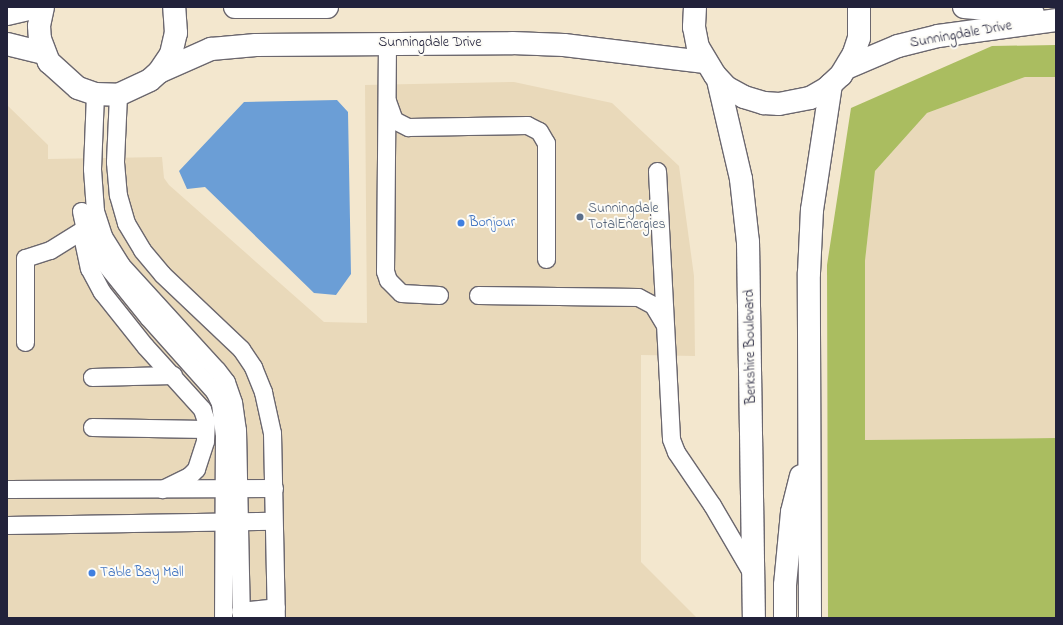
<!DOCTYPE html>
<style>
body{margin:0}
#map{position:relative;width:1063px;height:625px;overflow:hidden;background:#f3e7ce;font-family:"Indie Flower",sans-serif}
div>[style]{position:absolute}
.built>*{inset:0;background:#e9d9ba}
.green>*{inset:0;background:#aabd60}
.water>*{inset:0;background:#6b9ed6}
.roads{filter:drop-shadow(1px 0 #6b676e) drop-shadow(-1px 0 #6b676e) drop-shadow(0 1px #6b676e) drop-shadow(0 -1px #6b676e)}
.lane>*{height:17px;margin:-8.5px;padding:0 8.5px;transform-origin:8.5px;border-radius:8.5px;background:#fff}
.street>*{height:22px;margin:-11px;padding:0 11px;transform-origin:11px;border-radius:11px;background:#fff}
.secondary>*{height:22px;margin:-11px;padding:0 11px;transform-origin:11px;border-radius:11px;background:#fff}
.dots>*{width:11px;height:11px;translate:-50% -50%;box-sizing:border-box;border:2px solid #fdfcf7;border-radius:50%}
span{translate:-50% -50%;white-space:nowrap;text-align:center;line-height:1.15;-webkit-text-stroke:4px #fdfcf7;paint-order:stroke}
.street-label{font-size:14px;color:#22223b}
.service-label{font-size:14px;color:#4e5e75}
.left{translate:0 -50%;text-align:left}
.shop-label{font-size:14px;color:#366cbe}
.frame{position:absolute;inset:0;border:8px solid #22223b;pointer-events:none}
</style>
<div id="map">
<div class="built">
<i style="clip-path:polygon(1025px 77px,1056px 77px,1056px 438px,865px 440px,865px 261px,875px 171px,927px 113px)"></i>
<i style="clip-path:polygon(514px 82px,612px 103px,679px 166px,694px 276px,695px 356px,641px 355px,641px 562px,697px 618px,7px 618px,7px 105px,48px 145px,48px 159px,162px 157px,164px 178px,169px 185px,324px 322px,367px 323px,365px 85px)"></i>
</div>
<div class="green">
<i style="clip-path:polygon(1056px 45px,1056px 77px,1025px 77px,927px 113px,875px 171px,865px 261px,865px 440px,1056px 438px,1056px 618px,828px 618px,827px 265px,851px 108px,992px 46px)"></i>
</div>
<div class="water">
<i style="clip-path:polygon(337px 100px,348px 112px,351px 274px,336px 295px,314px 293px,205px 187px,187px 189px,179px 171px,244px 102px)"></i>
</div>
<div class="roads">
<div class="lane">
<i style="left:387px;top:43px;width:228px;rotate:90.5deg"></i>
<i style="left:385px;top:271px;width:9px;rotate:72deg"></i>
<i style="left:388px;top:280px;width:18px;rotate:45deg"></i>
<i style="left:401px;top:293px;width:38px;rotate:3deg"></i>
<i style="left:95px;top:94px;width:75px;rotate:92.3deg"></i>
<i style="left:92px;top:169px;width:42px;rotate:85.9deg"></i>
<i style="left:95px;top:211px;width:26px;rotate:72deg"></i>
<i style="left:103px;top:236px;width:34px;rotate:58deg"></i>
<i style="left:121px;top:265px;width:142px;rotate:47.6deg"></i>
<i style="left:217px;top:370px;width:15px;rotate:53deg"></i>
<i style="left:226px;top:382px;width:21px;rotate:71deg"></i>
<i style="left:233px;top:402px;width:28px;rotate:82deg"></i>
<i style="left:237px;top:430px;width:188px;rotate:88.8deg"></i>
<i style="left:118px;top:95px;width:67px;rotate:92.6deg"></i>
<i style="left:115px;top:162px;width:33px;rotate:85deg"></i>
<i style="left:118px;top:195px;width:29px;rotate:74deg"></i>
<i style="left:126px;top:223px;width:31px;rotate:59deg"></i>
<i style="left:142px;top:250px;width:31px;rotate:50deg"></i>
<i style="left:162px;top:274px;width:109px;rotate:43.5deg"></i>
<i style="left:241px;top:349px;width:22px;rotate:56deg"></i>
<i style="left:253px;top:367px;width:27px;rotate:68deg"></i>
<i style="left:263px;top:392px;width:42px;rotate:77.6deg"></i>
<i style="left:272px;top:433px;width:185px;rotate:88.8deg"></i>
<i style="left:387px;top:101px;width:20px;rotate:70deg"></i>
<i style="left:394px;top:120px;width:16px;rotate:27deg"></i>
<i style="left:408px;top:127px;width:119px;rotate:-1deg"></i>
<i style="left:527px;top:125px;width:13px;rotate:27deg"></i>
<i style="left:539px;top:131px;width:14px;rotate:60deg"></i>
<i style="left:546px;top:143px;width:116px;rotate:90deg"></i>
<i style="left:657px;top:171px;width:268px;rotate:87deg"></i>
<i style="left:671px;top:439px;width:14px;rotate:69deg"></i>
<i style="left:676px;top:452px;width:64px;rotate:55.8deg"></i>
<i style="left:712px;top:505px;width:83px;rotate:59.7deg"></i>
<i style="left:81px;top:211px;width:14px;rotate:78deg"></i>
<i style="left:84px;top:225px;width:38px;rotate:63deg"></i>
<i style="left:101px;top:259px;width:75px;rotate:51deg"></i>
<i style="left:148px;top:317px;width:99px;rotate:48.3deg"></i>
<i style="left:214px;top:391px;width:13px;rotate:63deg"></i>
<i style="left:220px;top:403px;width:31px;rotate:83deg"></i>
<i style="left:224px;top:434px;width:184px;rotate:90.3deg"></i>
<i style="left:81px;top:231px;width:38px;rotate:78deg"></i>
<i style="left:89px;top:268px;width:27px;rotate:62deg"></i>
<i style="left:102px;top:292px;width:69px;rotate:51.5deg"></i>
<i style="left:145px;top:346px;width:85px;rotate:47.9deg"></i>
<i style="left:202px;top:409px;width:13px;rotate:72deg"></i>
<i style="left:206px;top:421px;width:20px;rotate:93deg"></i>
<i style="left:205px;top:441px;width:29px;rotate:108deg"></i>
<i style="left:196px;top:469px;width:10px;rotate:135deg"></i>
<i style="left:189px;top:476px;width:30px;rotate:154deg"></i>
<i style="left:478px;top:295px;width:160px;rotate:0.7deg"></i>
<i style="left:638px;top:297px;width:17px;rotate:28deg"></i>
<i style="left:653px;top:305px;width:21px;rotate:59deg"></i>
<i style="left:25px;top:342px;width:84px;rotate:-90deg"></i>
<i style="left:25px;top:258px;width:26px;rotate:-18deg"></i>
<i style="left:50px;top:250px;width:36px;rotate:-32deg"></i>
<i style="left:92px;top:377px;width:81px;rotate:-1.4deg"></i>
<i style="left:92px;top:427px;width:113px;rotate:1deg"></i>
<i style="left:7px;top:489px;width:267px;rotate:-0.2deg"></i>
<i style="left:7px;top:525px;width:266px;rotate:-0.9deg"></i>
<i style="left:240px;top:611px;width:36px;rotate:-6deg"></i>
</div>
<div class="street">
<i style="left:43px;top:7px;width:19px;rotate:102deg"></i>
<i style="left:39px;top:26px;width:13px;rotate:86deg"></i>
<i style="left:40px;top:39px;width:25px;rotate:69deg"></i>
<i style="left:49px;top:62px;width:39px;rotate:42deg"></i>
<i style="left:78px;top:88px;width:18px;rotate:19deg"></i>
<i style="left:95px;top:94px;width:23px;rotate:2deg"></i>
<i style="left:118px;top:95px;width:35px;rotate:-25deg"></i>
<i style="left:150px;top:80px;width:12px;rotate:-42deg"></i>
<i style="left:159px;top:72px;width:22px;rotate:-56deg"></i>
<i style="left:171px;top:54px;width:22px;rotate:-77deg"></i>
<i style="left:176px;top:33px;width:26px;rotate:-94deg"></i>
<i style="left:235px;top:7px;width:92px"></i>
<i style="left:7px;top:14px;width:32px;rotate:-13deg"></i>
<i style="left:7px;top:44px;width:38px;rotate:14deg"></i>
<i style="left:159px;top:72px;width:57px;rotate:-23.9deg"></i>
<i style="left:211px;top:49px;width:45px;rotate:-5.1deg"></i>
<i style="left:256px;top:45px;width:256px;rotate:-0.4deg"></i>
<i style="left:512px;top:43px;width:52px;rotate:2.2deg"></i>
<i style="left:564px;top:45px;width:142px;rotate:6.9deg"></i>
</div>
<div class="secondary">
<i style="left:695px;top:7px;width:20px;rotate:93deg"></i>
<i style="left:694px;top:27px;width:20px;rotate:79deg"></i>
<i style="left:698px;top:47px;width:33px;rotate:59deg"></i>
<i style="left:715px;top:75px;width:16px;rotate:47deg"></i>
<i style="left:726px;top:87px;width:21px;rotate:29deg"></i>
<i style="left:744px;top:97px;width:21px;rotate:17deg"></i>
<i style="left:764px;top:103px;width:15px;rotate:4deg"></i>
<i style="left:779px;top:104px;width:32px;rotate:-11deg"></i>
<i style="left:810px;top:98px;width:20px;rotate:-30deg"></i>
<i style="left:827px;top:88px;width:19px;rotate:-43deg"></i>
<i style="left:841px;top:75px;width:26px;rotate:-59deg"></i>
<i style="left:854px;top:53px;width:16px;rotate:-72deg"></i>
<i style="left:859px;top:38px;width:31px;rotate:-90deg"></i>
<i style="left:964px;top:7px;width:69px;rotate:5deg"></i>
<i style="left:846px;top:68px;width:56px;rotate:-22.9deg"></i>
<i style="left:898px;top:46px;width:41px;rotate:-14deg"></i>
<i style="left:938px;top:36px;width:119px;rotate:-7.7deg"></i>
<i style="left:718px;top:80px;width:102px;rotate:76.9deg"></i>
<i style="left:741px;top:179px;width:63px;rotate:83.7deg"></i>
<i style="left:748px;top:242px;width:376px;rotate:89.1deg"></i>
<i style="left:785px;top:618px;width:33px;rotate:-90deg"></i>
<i style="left:785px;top:585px;width:73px;rotate:-84.5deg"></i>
<i style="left:792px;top:512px;width:37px;rotate:-76deg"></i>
<i style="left:810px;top:618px;width:345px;rotate:-90.2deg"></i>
<i style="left:809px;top:273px;width:63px;rotate:-87.3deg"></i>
<i style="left:812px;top:210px;width:127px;rotate:-81.4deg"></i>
</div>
</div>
<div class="dots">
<i style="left:580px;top:217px;background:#5c6f8a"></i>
<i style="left:461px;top:223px;background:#3f7fe0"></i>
<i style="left:92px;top:573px;background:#3f7fe0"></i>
</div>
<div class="street-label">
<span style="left:961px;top:35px;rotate:-10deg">Sunningdale Drive</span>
<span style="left:430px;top:43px">Sunningdale Drive</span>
<span style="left:751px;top:347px;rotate:-91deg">Berkshire Boulevard</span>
</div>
<div class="service-label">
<span class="left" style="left:588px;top:217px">Sunningdale<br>TotalEnergies</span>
</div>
<div class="shop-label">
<span class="left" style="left:469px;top:223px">Bonjour</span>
<span class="left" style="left:100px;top:573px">Table Bay Mall</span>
</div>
<div class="frame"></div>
</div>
